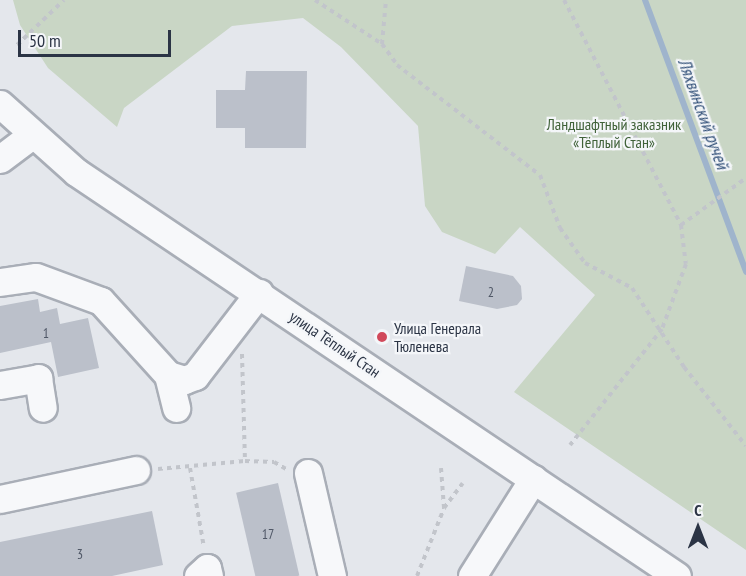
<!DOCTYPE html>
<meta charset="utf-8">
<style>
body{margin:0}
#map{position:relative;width:746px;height:576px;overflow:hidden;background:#e4e7ec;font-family:"PT Sans Narrow",sans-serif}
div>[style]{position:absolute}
.green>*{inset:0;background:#c9d6c5}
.stream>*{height:6px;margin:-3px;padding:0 3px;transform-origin:3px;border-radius:3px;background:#9fb4cc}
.building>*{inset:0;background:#bbc0ca;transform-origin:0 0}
.path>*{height:4px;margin-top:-2px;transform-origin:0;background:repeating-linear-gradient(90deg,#c2c5cb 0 4.5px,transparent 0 9px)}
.roads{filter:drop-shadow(2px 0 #a9aeb7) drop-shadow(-2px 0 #a9aeb7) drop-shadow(0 2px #a9aeb7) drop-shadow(0 -2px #a9aeb7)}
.minor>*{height:27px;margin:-13.5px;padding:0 13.5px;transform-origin:13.5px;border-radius:13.5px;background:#f7f8fa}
.dots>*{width:16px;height:16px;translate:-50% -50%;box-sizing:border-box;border:3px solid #f4f6f9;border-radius:50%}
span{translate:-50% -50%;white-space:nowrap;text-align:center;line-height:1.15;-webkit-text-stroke:4.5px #f4f6f9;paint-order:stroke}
.number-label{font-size:14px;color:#4f5766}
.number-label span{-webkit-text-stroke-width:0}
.park-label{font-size:16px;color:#3f6138}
.poi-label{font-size:16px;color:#2b3445}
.left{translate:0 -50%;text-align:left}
.street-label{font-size:16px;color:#2b3445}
.water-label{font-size:18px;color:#34527a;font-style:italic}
.north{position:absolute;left:668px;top:498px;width:60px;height:60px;-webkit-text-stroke:4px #f4f6f9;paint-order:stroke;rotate:0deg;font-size:16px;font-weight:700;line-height:24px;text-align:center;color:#2b3445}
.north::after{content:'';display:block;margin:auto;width:21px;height:27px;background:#2b3445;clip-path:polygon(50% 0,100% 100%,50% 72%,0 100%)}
.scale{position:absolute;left:18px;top:30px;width:153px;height:27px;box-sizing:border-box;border:3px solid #2b3445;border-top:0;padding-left:8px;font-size:18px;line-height:21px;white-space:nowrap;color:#2b3445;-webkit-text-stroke:4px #f4f6f9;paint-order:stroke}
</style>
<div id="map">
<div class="green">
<i style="clip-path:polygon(13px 0,746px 0,746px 550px,514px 392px,595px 295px,520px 227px,495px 254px,442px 232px,425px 206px,418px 126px,341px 47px,303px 18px,232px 26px,124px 108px,117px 127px,48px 68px,20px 25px)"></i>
</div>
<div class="stream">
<i style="left:645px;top:0;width:290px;rotate:69.6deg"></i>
</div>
<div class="building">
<i style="clip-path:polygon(246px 71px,307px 71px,306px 148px,245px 148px,245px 128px,216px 128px,216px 90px,245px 90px)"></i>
<i style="clip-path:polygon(466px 266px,513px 276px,521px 286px,522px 299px,517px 305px,497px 309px,459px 301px)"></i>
<i style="clip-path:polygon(38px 299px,40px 312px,57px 308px,60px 324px,88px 318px,99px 368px,58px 377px,51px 342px,0 353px,0 306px)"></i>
<i style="left:278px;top:483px;width:95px;height:43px;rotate:77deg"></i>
<i style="clip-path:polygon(152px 511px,163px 565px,112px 576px,0 576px,0 542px)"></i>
</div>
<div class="path">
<i style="left:315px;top:0;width:80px;rotate:33.3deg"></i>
<i style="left:382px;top:44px;width:26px;rotate:54deg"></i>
<i style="left:397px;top:65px;width:180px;rotate:37.6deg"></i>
<i style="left:540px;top:175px;width:57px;rotate:69.3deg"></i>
<i style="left:560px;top:228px;width:43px;rotate:54.5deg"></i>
<i style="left:585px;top:263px;width:53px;rotate:28deg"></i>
<i style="left:632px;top:288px;width:95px;rotate:56.6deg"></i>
<i style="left:684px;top:367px;width:100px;rotate:51.9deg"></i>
<i style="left:564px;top:0;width:254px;rotate:62.5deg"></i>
<i style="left:681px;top:225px;width:39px;rotate:83deg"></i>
<i style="left:686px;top:264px;width:69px;rotate:110.3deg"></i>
<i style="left:662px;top:329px;width:148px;rotate:128.4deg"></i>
<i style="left:382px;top:44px;width:44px;rotate:-84.8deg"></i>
<i style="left:17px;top:45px;width:65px;rotate:-43.8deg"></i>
<i style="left:681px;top:225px;width:80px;rotate:-35.9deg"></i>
<i style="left:242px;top:354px;width:107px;rotate:88.4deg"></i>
<i style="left:190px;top:468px;width:80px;rotate:80deg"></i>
<i style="left:441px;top:468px;width:40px;rotate:85.7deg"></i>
<i style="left:158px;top:469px;width:87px;rotate:-5.3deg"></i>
<i style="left:245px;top:461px;width:29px;rotate:2deg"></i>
<i style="left:274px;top:462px;width:14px;rotate:30deg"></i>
<i style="left:417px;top:576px;width:73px;rotate:-68.3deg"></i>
<i style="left:444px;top:508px;width:31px;rotate:-53deg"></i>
</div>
<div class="roads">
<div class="minor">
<i style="left:0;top:104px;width:102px;rotate:41.8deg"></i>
<i style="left:76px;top:172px;width:724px;rotate:33.91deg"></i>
<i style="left:0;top:159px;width:38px;rotate:-37deg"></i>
<i style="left:0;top:282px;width:36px;rotate:-8deg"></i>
<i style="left:36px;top:277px;width:69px;rotate:20.3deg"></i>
<i style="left:101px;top:301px;width:100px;rotate:47.8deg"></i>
<i style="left:168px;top:375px;width:34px;rotate:76deg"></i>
<i style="left:168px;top:375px;width:17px;rotate:17deg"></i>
<i style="left:184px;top:380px;width:12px;rotate:-20deg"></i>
<i style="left:195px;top:376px;width:105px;rotate:-52.4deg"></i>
<i style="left:0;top:385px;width:39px;rotate:-10deg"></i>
<i style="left:38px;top:378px;width:30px;rotate:81deg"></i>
<i style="left:308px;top:473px;width:106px;rotate:76.9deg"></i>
<i style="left:0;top:499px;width:139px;rotate:-12deg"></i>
<i style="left:198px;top:576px;width:12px;rotate:-42deg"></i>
<i style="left:207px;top:568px;width:8px;rotate:76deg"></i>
<i style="left:472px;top:576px;width:115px;rotate:-57.8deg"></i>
</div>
</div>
<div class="dots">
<i style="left:382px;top:337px;background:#d1495b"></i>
</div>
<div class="number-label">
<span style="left:491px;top:292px">2</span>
<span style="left:46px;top:333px">1</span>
<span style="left:268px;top:534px">17</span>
<span style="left:80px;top:554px">3</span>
</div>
<div class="park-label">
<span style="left:614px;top:133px">Ландшафтный заказник<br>«Тёплый Стан»</span>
</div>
<div class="poi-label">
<span class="left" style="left:394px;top:337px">Улица Генерала<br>Тюленева</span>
</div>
<div class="street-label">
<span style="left:335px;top:344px;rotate:34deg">улица Тёплый Стан</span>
</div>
<div class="water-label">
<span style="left:703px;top:114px;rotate:70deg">Ляхвинский ручей</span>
</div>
<div class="north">С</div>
<div class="scale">50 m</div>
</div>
